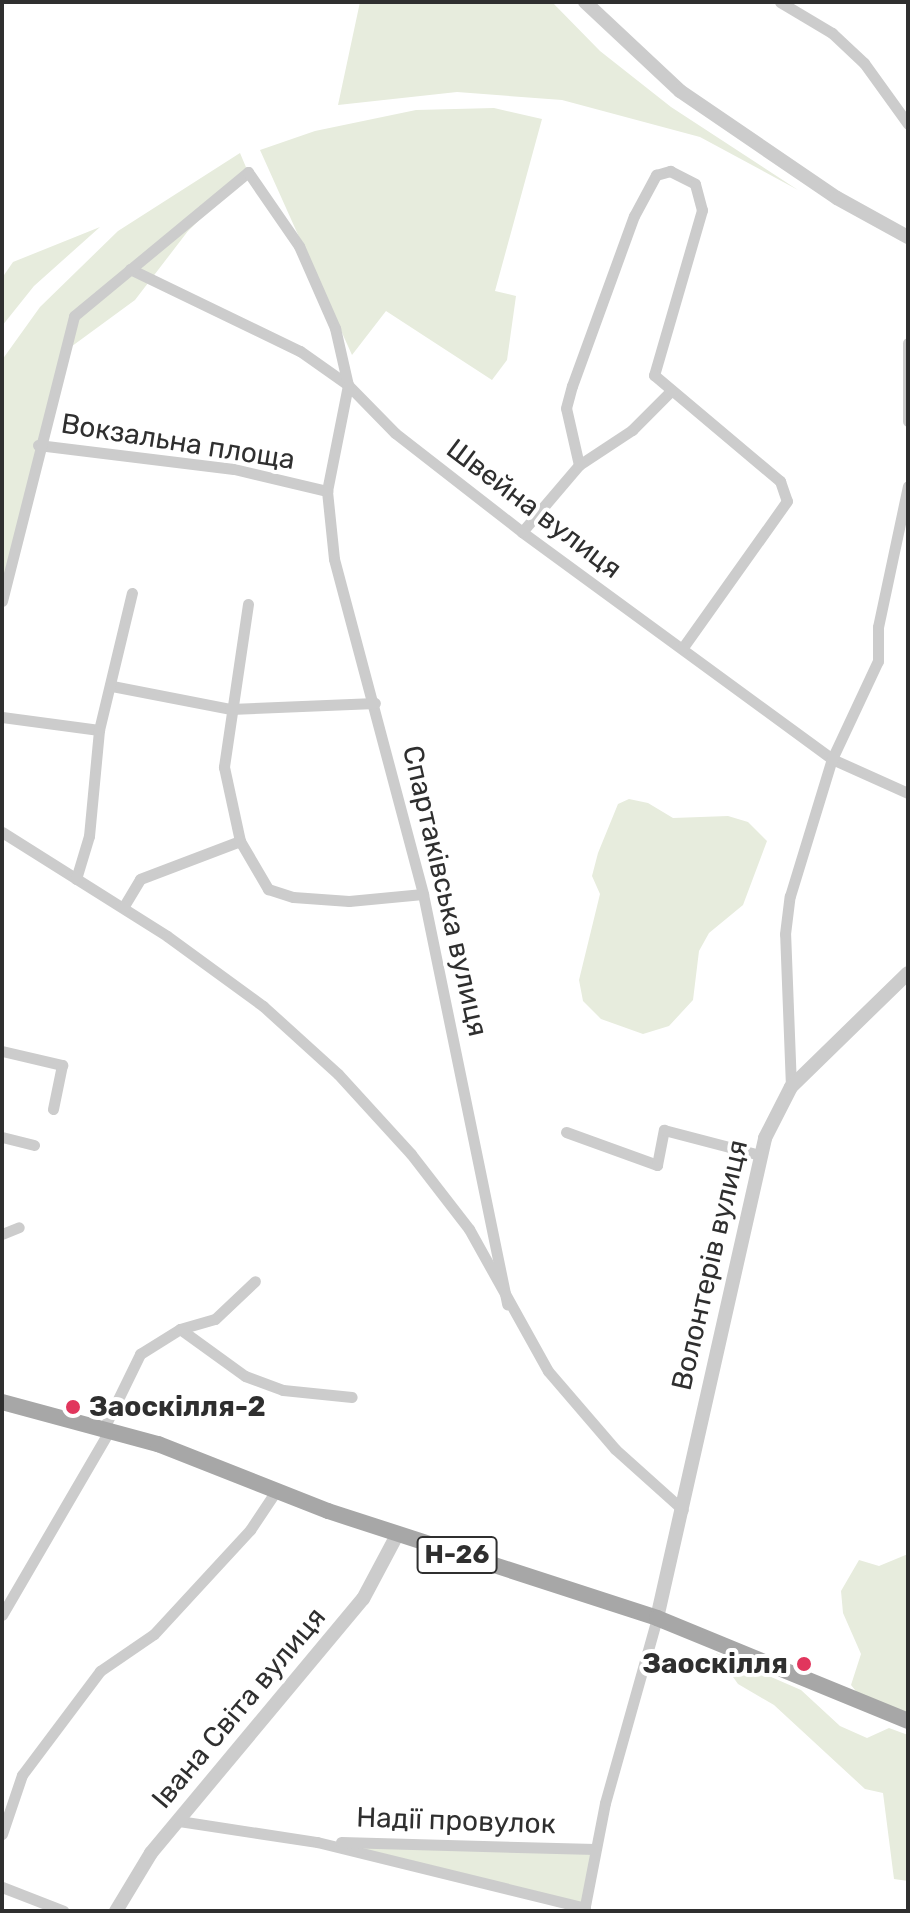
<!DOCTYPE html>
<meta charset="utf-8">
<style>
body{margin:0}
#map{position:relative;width:910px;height:1913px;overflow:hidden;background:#fff;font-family:Rubik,sans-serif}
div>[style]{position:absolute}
.green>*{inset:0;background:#e7ecdd}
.minor>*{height:11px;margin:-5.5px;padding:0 5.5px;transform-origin:5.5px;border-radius:5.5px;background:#ccc}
.tertiary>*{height:14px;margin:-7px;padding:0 7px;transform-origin:7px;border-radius:7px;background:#ccc}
.primary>*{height:16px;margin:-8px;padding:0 8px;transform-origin:8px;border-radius:8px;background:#a7a7a7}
.dots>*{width:22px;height:22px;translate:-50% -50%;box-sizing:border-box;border:4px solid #fff;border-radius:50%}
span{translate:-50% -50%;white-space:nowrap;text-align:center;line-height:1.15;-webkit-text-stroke:8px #fff;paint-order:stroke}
.shield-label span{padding:2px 6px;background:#fff;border:2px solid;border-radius:6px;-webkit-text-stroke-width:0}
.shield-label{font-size:26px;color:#2f2f2f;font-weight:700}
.street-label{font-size:28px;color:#2f2f2f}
.poi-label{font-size:28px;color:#2f2f2f;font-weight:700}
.left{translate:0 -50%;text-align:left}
.right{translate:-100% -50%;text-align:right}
.frame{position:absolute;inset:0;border:4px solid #2f2f2f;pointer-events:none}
</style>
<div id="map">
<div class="green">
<i style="clip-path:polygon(360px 2px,552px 2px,600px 51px,671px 107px,798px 190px,700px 137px,562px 100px,457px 92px,338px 105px)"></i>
<i style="clip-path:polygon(494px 108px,542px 119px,495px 291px,516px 296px,507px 360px,492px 380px,386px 311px,352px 355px,260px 150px,315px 131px,416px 110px)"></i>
<i style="clip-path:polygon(240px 153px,248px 172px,188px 231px,135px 300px,64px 352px,2px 602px,2px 360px,40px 307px,118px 231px)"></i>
<i style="clip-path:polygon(100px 227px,34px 286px,2px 326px,2px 278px,13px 262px)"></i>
<i style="clip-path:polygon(629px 799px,648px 803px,673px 818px,728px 816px,748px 822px,767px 841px,743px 905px,709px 933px,699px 951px,693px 1000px,669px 1026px,643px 1034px,601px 1019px,583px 1001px,579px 980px,600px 894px,592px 876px,598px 853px,618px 804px)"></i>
<i style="clip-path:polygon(908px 1554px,908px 1718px,863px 1700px,851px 1685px,861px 1654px,843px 1613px,841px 1591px,859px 1560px,879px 1566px)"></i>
<i style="clip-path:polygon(716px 1653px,801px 1690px,840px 1726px,867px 1738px,889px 1728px,908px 1735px,908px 1881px,894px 1879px,883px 1793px,865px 1789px,774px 1705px,738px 1684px)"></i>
<i style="clip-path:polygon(317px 1842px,595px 1849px,585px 1908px)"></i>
</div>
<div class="minor">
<i style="left:780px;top:2px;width:61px;rotate:30.8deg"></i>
<i style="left:832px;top:33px;width:44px;rotate:43.2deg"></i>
<i style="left:864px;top:63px;width:75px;rotate:54.2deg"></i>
<i style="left:130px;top:269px;width:189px;rotate:25.8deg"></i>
<i style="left:300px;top:351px;width:59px;rotate:35.3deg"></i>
<i style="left:348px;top:385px;width:67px;rotate:45.6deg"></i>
<i style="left:395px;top:433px;width:161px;rotate:37.9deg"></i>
<i style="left:522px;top:532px;width:384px;rotate:36.2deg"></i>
<i style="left:832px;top:759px;width:83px;rotate:24.1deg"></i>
<i style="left:908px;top:343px;width:78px;rotate:90deg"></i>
<i style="left:38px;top:445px;width:197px;rotate:7deg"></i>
<i style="left:234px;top:469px;width:96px;rotate:13.3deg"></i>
<i style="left:579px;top:465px;width:58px;rotate:-102.8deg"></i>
<i style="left:566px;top:408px;width:23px;rotate:-75deg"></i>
<i style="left:572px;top:386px;width:181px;rotate:-70deg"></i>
<i style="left:634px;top:216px;width:47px;rotate:-61.8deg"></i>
<i style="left:656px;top:175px;width:15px;rotate:-16deg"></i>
<i style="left:670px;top:171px;width:28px;rotate:27deg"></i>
<i style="left:695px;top:184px;width:27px;rotate:75deg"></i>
<i style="left:702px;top:210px;width:172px;rotate:106.2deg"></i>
<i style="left:654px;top:375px;width:165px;rotate:40.1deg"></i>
<i style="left:780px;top:481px;width:21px;rotate:71deg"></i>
<i style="left:787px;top:501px;width:181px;rotate:125.4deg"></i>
<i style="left:522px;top:532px;width:88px;rotate:-49.6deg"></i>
<i style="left:579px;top:465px;width:64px;rotate:-33.4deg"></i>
<i style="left:632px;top:430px;width:52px;rotate:-45deg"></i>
<i style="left:2px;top:601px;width:294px;rotate:-75.8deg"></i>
<i style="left:74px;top:316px;width:226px;rotate:-39.6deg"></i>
<i style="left:248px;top:172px;width:90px;rotate:55.4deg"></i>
<i style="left:299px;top:246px;width:90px;rotate:66.3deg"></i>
<i style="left:335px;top:328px;width:58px;rotate:77.2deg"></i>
<i style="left:348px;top:385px;width:108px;rotate:101.2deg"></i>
<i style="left:327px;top:491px;width:68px;rotate:84.1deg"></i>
<i style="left:334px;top:559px;width:347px;rotate:75.1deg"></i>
<i style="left:423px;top:894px;width:419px;rotate:78.4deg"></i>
<i style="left:248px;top:604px;width:165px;rotate:98.4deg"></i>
<i style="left:224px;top:767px;width:76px;rotate:77.8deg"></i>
<i style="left:240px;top:841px;width:56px;rotate:59.7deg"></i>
<i style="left:268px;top:889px;width:26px;rotate:18deg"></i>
<i style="left:293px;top:897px;width:56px;rotate:4.1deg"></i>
<i style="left:349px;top:901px;width:74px;rotate:-5.4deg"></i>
<i style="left:112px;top:686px;width:120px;rotate:11deg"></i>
<i style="left:230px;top:709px;width:145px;rotate:-2.4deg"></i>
<i style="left:2px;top:717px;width:98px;rotate:7.6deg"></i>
<i style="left:2px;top:832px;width:195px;rotate:32.2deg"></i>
<i style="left:167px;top:936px;width:119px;rotate:36.1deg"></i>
<i style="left:263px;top:1006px;width:101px;rotate:42.2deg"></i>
<i style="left:338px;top:1074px;width:108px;rotate:47.6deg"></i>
<i style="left:411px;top:1154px;width:95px;rotate:52.3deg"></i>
<i style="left:469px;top:1229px;width:162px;rotate:60.9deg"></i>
<i style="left:548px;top:1371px;width:103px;rotate:49.3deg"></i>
<i style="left:615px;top:1449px;width:91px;rotate:41.9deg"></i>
<i style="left:76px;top:879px;width:45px;rotate:-73.2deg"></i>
<i style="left:89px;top:836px;width:106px;rotate:-84.6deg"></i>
<i style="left:99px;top:730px;width:141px;rotate:-76.5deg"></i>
<i style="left:124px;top:906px;width:31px;rotate:-59deg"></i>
<i style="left:140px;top:879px;width:107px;rotate:-20.8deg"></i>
<i style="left:2px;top:1051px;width:62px;rotate:13.1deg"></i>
<i style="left:62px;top:1065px;width:45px;rotate:101.6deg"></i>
<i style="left:791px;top:1087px;width:153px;rotate:-92.2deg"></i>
<i style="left:785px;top:934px;width:38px;rotate:-83deg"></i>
<i style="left:790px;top:896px;width:143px;rotate:-73deg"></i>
<i style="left:832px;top:759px;width:108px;rotate:-64.9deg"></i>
<i style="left:878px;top:661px;width:34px;rotate:-90deg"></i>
<i style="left:878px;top:627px;width:144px;rotate:-78deg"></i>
<i style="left:566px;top:1132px;width:97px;rotate:19.9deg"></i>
<i style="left:657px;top:1165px;width:36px;rotate:-79deg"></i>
<i style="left:664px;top:1130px;width:99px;rotate:14.6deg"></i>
<i style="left:2px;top:1137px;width:33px;rotate:14deg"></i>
<i style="left:2px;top:1234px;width:18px;rotate:-22deg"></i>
<i style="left:180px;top:1329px;width:80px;rotate:35.9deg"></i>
<i style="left:245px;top:1376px;width:40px;rotate:20.2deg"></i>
<i style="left:283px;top:1390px;width:69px;rotate:5.8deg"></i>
<i style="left:103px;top:1430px;width:85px;rotate:-64deg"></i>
<i style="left:140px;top:1354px;width:47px;rotate:-32deg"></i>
<i style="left:180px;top:1329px;width:36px;rotate:-16deg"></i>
<i style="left:215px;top:1319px;width:55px;rotate:-43.5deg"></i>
<i style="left:2px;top:1615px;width:213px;rotate:-59.8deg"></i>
<i style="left:179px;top:1821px;width:140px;rotate:8.7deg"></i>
<i style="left:317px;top:1842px;width:276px;rotate:13.8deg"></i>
<i style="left:2px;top:1834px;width:62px;rotate:-71.3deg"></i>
<i style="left:22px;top:1775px;width:130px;rotate:-53.1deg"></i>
<i style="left:100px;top:1671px;width:65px;rotate:-34.4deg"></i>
<i style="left:154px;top:1634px;width:142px;rotate:-47.3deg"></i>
<i style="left:250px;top:1530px;width:47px;rotate:-56.3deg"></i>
<i style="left:341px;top:1842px;width:254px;rotate:1.6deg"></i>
<i style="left:2px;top:1887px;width:66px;rotate:21.2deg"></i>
<i style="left:584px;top:1911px;width:110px;rotate:-79deg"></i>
<i style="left:605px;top:1803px;width:192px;rotate:-74.3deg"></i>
</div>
<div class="tertiary">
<i style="left:585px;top:2px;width:130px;rotate:43.1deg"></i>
<i style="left:680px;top:91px;width:190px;rotate:34.3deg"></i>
<i style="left:837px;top:198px;width:81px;rotate:28.8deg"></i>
<i style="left:657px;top:1618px;width:492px;rotate:-77.3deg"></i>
<i style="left:765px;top:1138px;width:57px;rotate:-63deg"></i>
<i style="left:791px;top:1087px;width:163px;rotate:-44.3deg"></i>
<i style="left:116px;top:1911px;width:68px;rotate:-58.9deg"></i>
<i style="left:151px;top:1853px;width:331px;rotate:-50.2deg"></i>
<i style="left:363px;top:1599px;width:72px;rotate:-62deg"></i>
</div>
<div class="primary">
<i style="left:2px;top:1402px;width:162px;rotate:15.1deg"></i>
<i style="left:158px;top:1444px;width:183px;rotate:21.5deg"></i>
<i style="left:328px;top:1511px;width:346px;rotate:18deg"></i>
<i style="left:657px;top:1618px;width:271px;rotate:22.3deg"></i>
</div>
<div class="dots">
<i style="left:73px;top:1407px;background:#e1365d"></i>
<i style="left:804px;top:1664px;background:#e1365d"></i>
</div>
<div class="shield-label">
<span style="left:457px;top:1555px">Н-26</span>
</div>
<div class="street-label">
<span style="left:178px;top:442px;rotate:9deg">Вокзальна площа</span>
<span style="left:534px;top:509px;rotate:37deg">Швейна вулиця</span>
<span style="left:445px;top:891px;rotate:77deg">Спартаківська вулиця</span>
<span style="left:710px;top:1265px;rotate:-77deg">Волонтерів вулиця</span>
<span style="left:239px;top:1708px;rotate:-50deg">Івана Світа вулиця</span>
<span style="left:456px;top:1821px;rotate:2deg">Надії провулок</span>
</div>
<div class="poi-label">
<span class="left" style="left:89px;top:1407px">Заоскілля-2</span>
<span class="right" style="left:788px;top:1664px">Заоскілля</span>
</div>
<div class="frame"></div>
</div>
